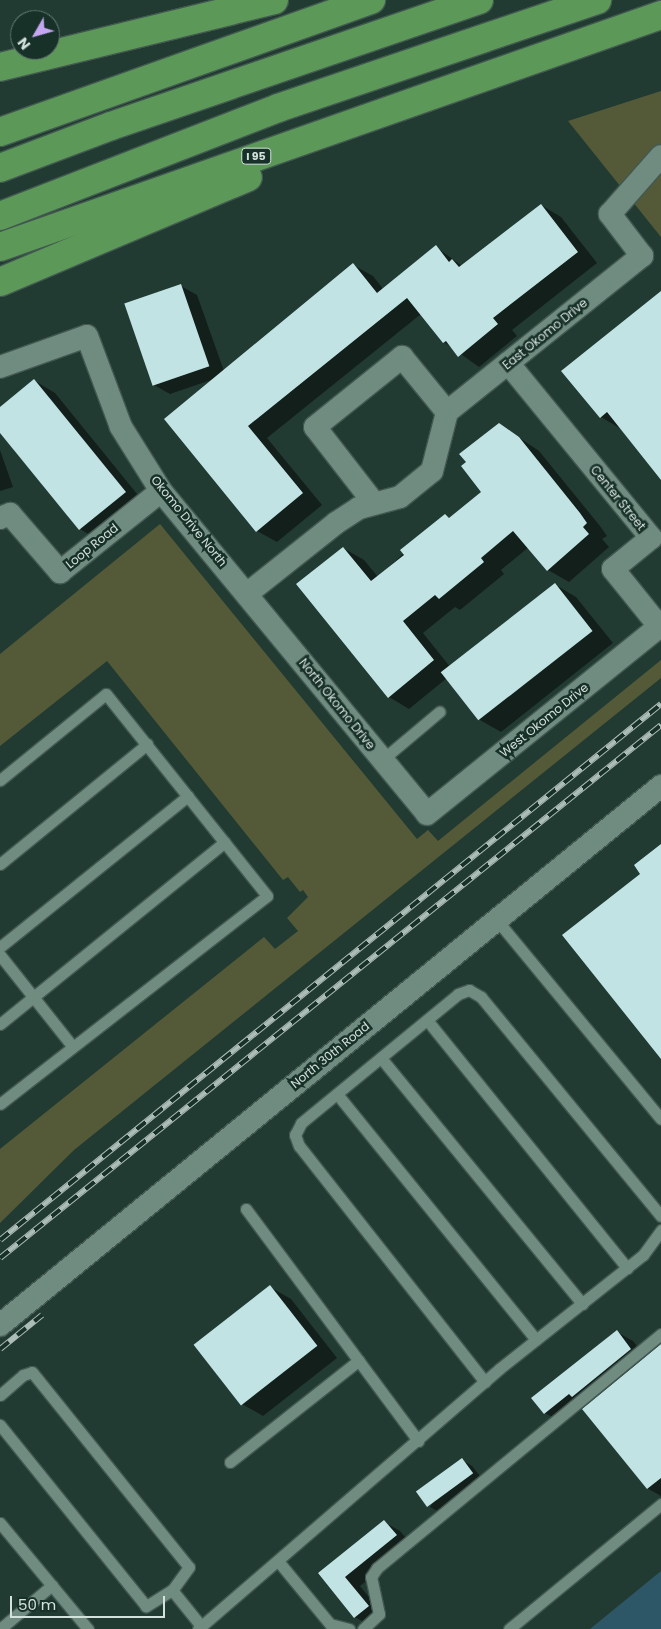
<!DOCTYPE html>
<style>
body{margin:0}
#map{position:relative;width:661px;height:1629px;overflow:hidden;background:#223b32;font-family:Poppins,sans-serif}
div>[style]{position:absolute}
.green>*{inset:0;background:#545a38}
.water>*{inset:0;background:#2d5766}
.shadow>*{inset:0;background:#0007}
.building>*{inset:0;background:#c2e3e3;transform-origin:0 0}
.roads{filter:drop-shadow(1px 0 #425851) drop-shadow(-1px 0 #425851) drop-shadow(0 1px #425851) drop-shadow(0 -1px #425851)}
.lane>*{height:11px;margin:-5.5px;padding:0 5.5px;transform-origin:5.5px;border-radius:5.5px;background:#708b80}
.street>*{height:22px;margin:-11px;padding:0 11px;transform-origin:11px;border-radius:11px;background:#708b80}
.highway>*{height:28px;margin:-14px;padding:0 14px;transform-origin:14px;border-radius:14px;background:#5c9858}
.rail>*{height:5.5px;margin-top:-2.75px;transform-origin:0;background:repeating-linear-gradient(90deg,#183128 0 11px,#acbcb7 0 22px);box-sizing:border-box;border-block:1px solid #acbcb7}
span{translate:-50% -50%;white-space:nowrap;text-align:center;line-height:1.15;-webkit-text-stroke:5px #183128;paint-order:stroke}
.shield-label span{padding:1px 4px;background:#183128;border:1px solid;border-radius:4px;-webkit-text-stroke-width:0}
.shield-label{font-size:11px;color:#d4e2dd;font-weight:700}
.street-label{font-size:12px;color:#d4e2dd}
.north{position:absolute;left:10px;top:10px;width:50px;height:50px;box-sizing:border-box;background:#183128;border:1px solid #637870;border-radius:50%;rotate:232deg;font-size:14px;font-weight:700;line-height:20px;text-align:center;color:#d4e2dd}
.north::after{content:'';display:block;margin:auto;width:18px;height:22px;background:#c5a7f1;clip-path:polygon(50% 0,100% 100%,50% 72%,0 100%)}
.scale{position:absolute;left:10px;top:1596px;width:155px;height:22px;box-sizing:border-box;border:2px solid #d4e2dd;border-top:0;padding-left:6px;font-size:15px;line-height:18px;white-space:nowrap;color:#d4e2dd;-webkit-text-stroke:4px #183128;paint-order:stroke}
</style>
<div id="map">
<div class="green">
<i style="clip-path:polygon(661px 91px,661px 237px,568px 121px)"></i>
<i style="clip-path:polygon(160px 524px,417px 839px,428px 830px,438px 841px,661px 660px,661px 678px,74px 1150px,0 1223px,0 1149px,264px 937px,275px 949px,298px 931px,287px 918px,308px 897px,303px 890px,300px 892px,288px 877px,283px 880px,107px 661px,0 746px,0 654px)"></i>
</div>
<div class="water">
<i style="clip-path:polygon(661px 1571px,661px 1629px,590px 1629px)"></i>
</div>
<div class="shadow">
<i style="clip-path:polygon(541px 205px,561px 217px,597px 263px,512px 330px,517px 336px,479px 367px,444px 342px,421px 314px,267px 438px,322px 505px,277px 542px,257px 531px,214px 379px,170px 394px,154px 385px,181px 286px,197px 295px,224px 371px,353px 265px,373px 276px,383px 289px,436px 247px,462px 266px)"></i>
<i style="clip-path:polygon(661px 292px,661px 478px,621px 429px,601px 417px,563px 371px)"></i>
<i style="clip-path:polygon(35px 381px,55px 393px,146px 505px,100px 541px,80px 529px,0 431px,0 409px)"></i>
<i style="clip-path:polygon(499px 424px,539px 451px,600px 526px,607px 536px,602px 539px,609px 547px,569px 582px,548px 570px,529px 547px,501px 570px,504px 574px,460px 610px,455px 607px,423px 633px,451px 668px,556px 585px,576px 597px,613px 643px,501px 732px,480px 720px,447px 678px,409px 709px,389px 697px,343px 548px,364px 560px,378px 577px,445px 515px,450px 518px,483px 492px)"></i>
<i style="clip-path:polygon(0 450px,13px 487px,0 491px)"></i>
<i style="clip-path:polygon(270px 1287px,291px 1299px,337px 1358px,263px 1416px,242px 1404px,195px 1345px)"></i>
<i style="clip-path:polygon(617px 1332px,633px 1341px,646px 1358px,661px 1346px,661px 1496px,647px 1488px,588px 1405px,585px 1403px,561px 1422px,545px 1413px)"></i>
<i style="clip-path:polygon(462px 1460px,472px 1466px,483px 1480px,441px 1513px,430px 1507px)"></i>
<i style="clip-path:polygon(384px 1522px,400px 1531px,412px 1545px,360px 1586px,384px 1616px,371px 1626px,355px 1617px,319px 1573px)"></i>
</div>
<div class="building">
<i style="clip-path:polygon(541px 204px,578px 252px,493px 318px,498px 324px,458px 357px,446px 341px,443px 343px,407px 298px,248px 426px,303px 493px,256px 532px,164px 419px,353px 263px,377px 293px,436px 245px,449px 262px,452px 259px,459px 267px)"></i>
<i style="left:181px;top:284px;width:87px;height:60px;rotate:71deg"></i>
<i style="clip-path:polygon(661px 291px,661px 480px,607px 412px,600px 418px,561px 371px)"></i>
<i style="clip-path:polygon(34px 379px,126px 492px,79px 530px,0 433px,0 407px)"></i>
<i style="clip-path:polygon(499px 423px,519px 437px,580px 513px,587px 523px,583px 527px,589px 534px,547px 571px,513px 531px,481px 558px,484px 562px,439px 599px,435px 595px,403px 621px,434px 660px,388px 698px,296px 584px,343px 547px,371px 581px,404px 555px,400px 550px,445px 514px,449px 518px,481px 492px,461px 466px,466px 462px,459px 454px)"></i>
<i style="left:555px;top:583px;width:61px;height:145px;rotate:52deg"></i>
<i style="clip-path:polygon(661px 844px,661px 1059px,562px 935px,640px 874px,634px 865px)"></i>
<i style="left:270px;top:1285px;width:77px;height:97px;rotate:52deg"></i>
<i style="clip-path:polygon(617px 1330px,631px 1349px,572px 1397px,569px 1394px,544px 1414px,531px 1398px)"></i>
<i style="clip-path:polygon(661px 1344px,661px 1478px,647px 1489px,582px 1409px)"></i>
<i style="left:462px;top:1458px;width:19px;height:57px;rotate:54deg"></i>
<i style="clip-path:polygon(384px 1520px,397px 1535px,345px 1577px,369px 1606px,354px 1618px,318px 1573px)"></i>
</div>
<div class="roads">
<div class="lane">
<i style="left:382px;top:760px;width:75px;rotate:-40.1deg"></i>
<i style="left:0;top:780px;width:136px;rotate:-39.1deg"></i>
<i style="left:106px;top:694px;width:258px;rotate:51.4deg"></i>
<i style="left:267px;top:896px;width:338px;rotate:142.1deg"></i>
<i style="left:0;top:864px;width:190px;rotate:-39.2deg"></i>
<i style="left:496px;top:919px;width:259px;rotate:50.5deg"></i>
<i style="left:0;top:947px;width:241px;rotate:-38.8deg"></i>
<i style="left:0;top:955px;width:117px;rotate:51.6deg"></i>
<i style="left:427px;top:1020px;width:319px;rotate:51.1deg"></i>
<i style="left:0;top:1024px;width:289px;rotate:-39deg"></i>
<i style="left:381px;top:1058px;width:318px;rotate:50.7deg"></i>
<i style="left:337px;top:1094px;width:316px;rotate:51deg"></i>
<i style="left:246px;top:1209px;width:289px;rotate:53.4deg"></i>
<i style="left:485px;top:1382px;width:300px;rotate:-128.2deg"></i>
<i style="left:299px;top:1146px;width:12px;rotate:-110deg"></i>
<i style="left:295px;top:1135px;width:13px;rotate:-63deg"></i>
<i style="left:301px;top:1123px;width:203px;rotate:-39.4deg"></i>
<i style="left:458px;top:994px;width:12px;rotate:-20deg"></i>
<i style="left:469px;top:990px;width:14px;rotate:30deg"></i>
<i style="left:481px;top:997px;width:283px;rotate:50.6deg"></i>
<i style="left:0;top:1395px;width:30px;rotate:-41deg"></i>
<i style="left:23px;top:1375px;width:9px;rotate:-18deg"></i>
<i style="left:32px;top:1372px;width:250px;rotate:51.2deg"></i>
<i style="left:189px;top:1567px;width:29px;rotate:126deg"></i>
<i style="left:172px;top:1590px;width:31px;rotate:148deg"></i>
<i style="left:146px;top:1606px;width:233px;rotate:-128.9deg"></i>
<i style="left:230px;top:1462px;width:164px;rotate:-38.3deg"></i>
<i style="left:0;top:1523px;width:138px;rotate:50.3deg"></i>
<i style="left:278px;top:1561px;width:82px;rotate:50.5deg"></i>
<i style="left:330px;top:1624px;width:20px;rotate:15deg"></i>
<i style="left:172px;top:1590px;width:46px;rotate:51.1deg"></i>
<i style="left:0;top:1629px;width:68px;rotate:-40.2deg"></i>
<i style="left:198px;top:1629px;width:398px;rotate:-40.8deg"></i>
<i style="left:499px;top:1369px;width:184px;rotate:-38.4deg"></i>
<i style="left:643px;top:1255px;width:31px;rotate:-54deg"></i>
<i style="left:363px;top:1629px;width:22px;rotate:-43deg"></i>
<i style="left:379px;top:1614px;width:38px;rotate:-102deg"></i>
<i style="left:371px;top:1577px;width:11px;rotate:-56deg"></i>
<i style="left:377px;top:1568px;width:368px;rotate:-39.5deg"></i>
<i style="left:509px;top:1629px;width:197px;rotate:-39.4deg"></i>
</div>
<div class="street">
<i style="left:508px;top:363px;width:226px;rotate:50.7deg"></i>
<i style="left:651px;top:538px;width:49px;rotate:140.8deg"></i>
<i style="left:613px;top:569px;width:73px;rotate:51.1deg"></i>
<i style="left:0;top:367px;width:92px;rotate:-19.6deg"></i>
<i style="left:87px;top:336px;width:97px;rotate:69.5deg"></i>
<i style="left:121px;top:427px;width:75px;rotate:58deg"></i>
<i style="left:161px;top:491px;width:418px;rotate:50.5deg"></i>
<i style="left:427px;top:814px;width:301px;rotate:-38.9deg"></i>
<i style="left:374px;top:503px;width:96px;rotate:-127.8deg"></i>
<i style="left:315px;top:427px;width:112px;rotate:-38.8deg"></i>
<i style="left:402px;top:357px;width:71px;rotate:50.7deg"></i>
<i style="left:0;top:518px;width:11px;rotate:-22deg"></i>
<i style="left:10px;top:514px;width:77px;rotate:49.2deg"></i>
<i style="left:60px;top:572px;width:129px;rotate:-38.7deg"></i>
<i style="left:248px;top:593px;width:112px;rotate:-38.5deg"></i>
<i style="left:336px;top:523px;width:27px;rotate:-33deg"></i>
<i style="left:359px;top:508px;width:42px;rotate:-15deg"></i>
<i style="left:400px;top:497px;width:41px;rotate:-39.1deg"></i>
<i style="left:432px;top:471px;width:61px;rotate:-75.7deg"></i>
<i style="left:447px;top:412px;width:250px;rotate:-38.7deg"></i>
<i style="left:642px;top:256px;width:53px;rotate:-127.3deg"></i>
<i style="left:610px;top:214px;width:77px;rotate:-48.7deg"></i>
<i style="left:0;top:1325px;width:853px;rotate:-39.19deg"></i>
</div>
<div class="highway">
<i style="left:0;top:67px;width:282px;rotate:-13.7deg"></i>
<i style="left:0;top:132px;width:394px;rotate:-19.6deg"></i>
<i style="left:0;top:168px;width:119px;rotate:-20.7deg"></i>
<i style="left:111px;top:126px;width:389px;rotate:-18.9deg"></i>
<i style="left:0;top:216px;width:298px;rotate:-21.2deg"></i>
<i style="left:278px;top:108px;width:337px;rotate:-18.7deg"></i>
<i style="left:0;top:247px;width:701px;rotate:-19.34deg"></i>
<i style="left:0;top:282px;width:269px;rotate:-22.9deg"></i>
</div>
</div>
<div class="rail">
<i style="left:0;top:1240px;width:851px;rotate:-39.04deg"></i>
<i style="left:0;top:1258px;width:849px;rotate:-38.88deg"></i>
<i style="left:0;top:1349px;width:54px;rotate:-39deg"></i>
</div>
<div class="shield-label">
<span style="left:256px;top:156px">I 95</span>
</div>
<div class="street-label">
<span style="left:545px;top:334px;rotate:-39deg">East Okomo Drive</span>
<span style="left:618px;top:498px;rotate:51deg">Center Street</span>
<span style="left:189px;top:521px;rotate:51deg">Okomo Drive North</span>
<span style="left:92px;top:546px;rotate:-39deg">Loop Road</span>
<span style="left:337px;top:704px;rotate:51deg">North Okomo Drive</span>
<span style="left:544px;top:720px;rotate:-39deg">West Okomo Drive</span>
<span style="left:330px;top:1055px;rotate:-39deg">North 30th Road</span>
</div>
<div class="north">N</div>
<div class="scale">50 m</div>
</div>
